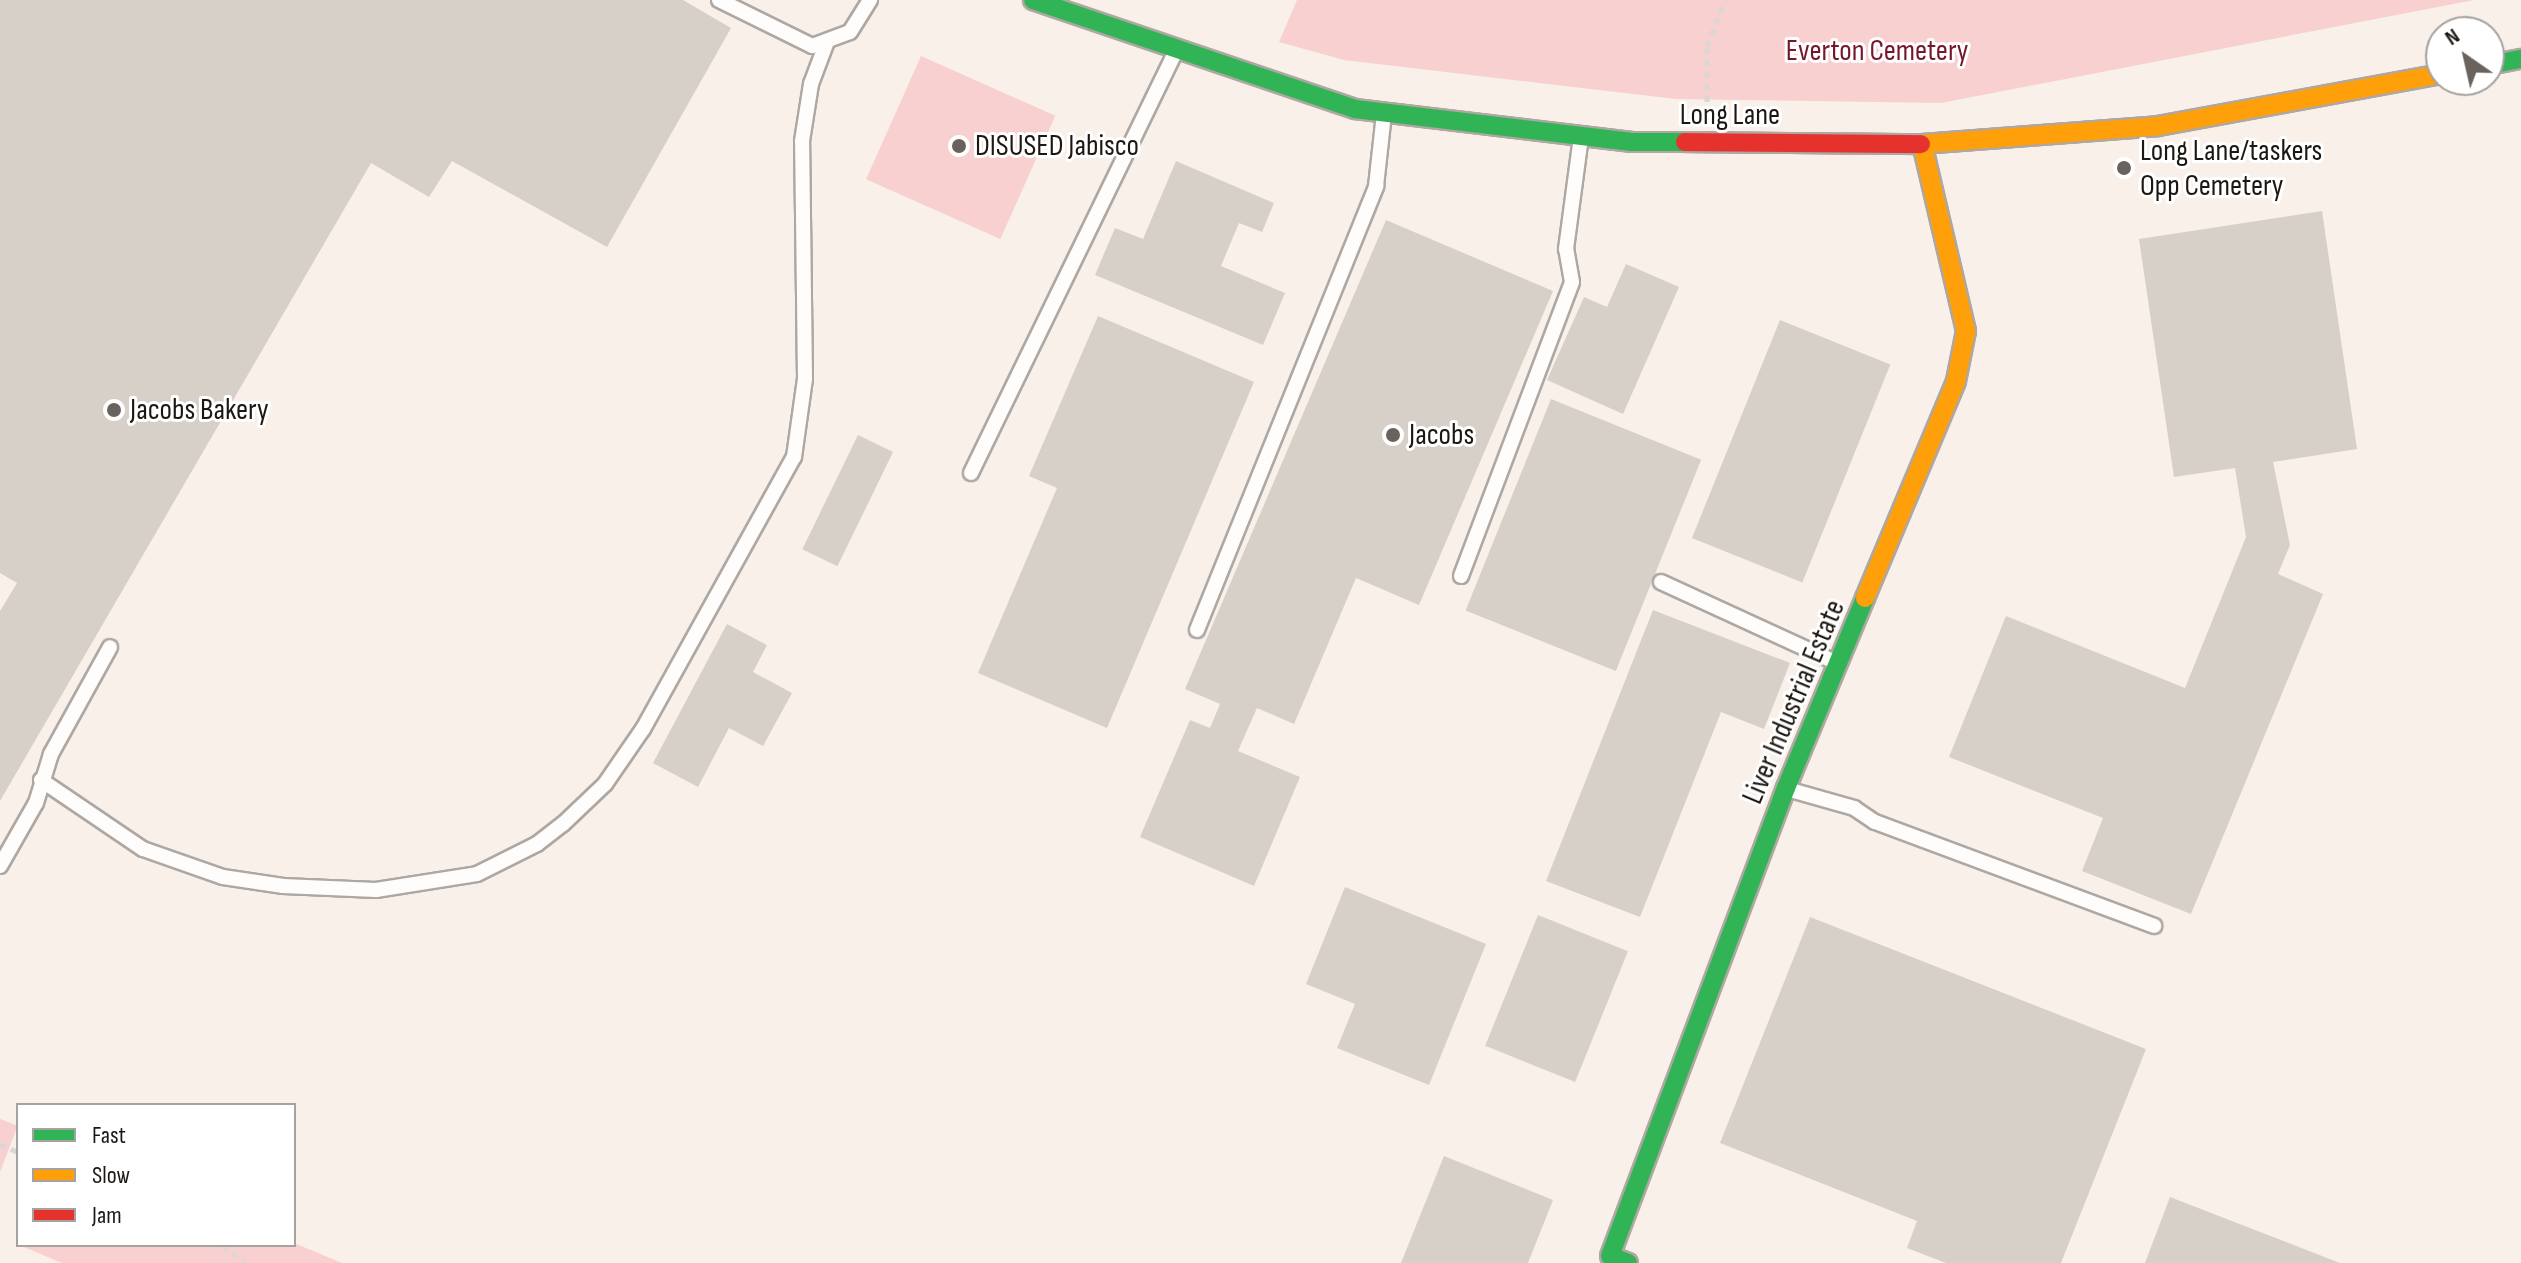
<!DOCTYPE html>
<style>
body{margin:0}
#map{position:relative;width:2521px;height:1263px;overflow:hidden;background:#f9f0e9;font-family:"Sofia Sans Condensed",sans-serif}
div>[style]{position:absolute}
.green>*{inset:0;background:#f7d0cf;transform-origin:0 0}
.building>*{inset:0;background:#d6d0c9;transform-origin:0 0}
.path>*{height:5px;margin-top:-2.5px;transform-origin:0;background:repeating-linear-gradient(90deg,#dad7d5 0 6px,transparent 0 12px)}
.roads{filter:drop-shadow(2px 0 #aea7a2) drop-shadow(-2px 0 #aea7a2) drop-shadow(0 2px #aea7a2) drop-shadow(0 -2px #aea7a2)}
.lane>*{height:14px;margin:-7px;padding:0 7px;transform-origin:7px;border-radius:7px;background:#fefdfc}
.fast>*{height:18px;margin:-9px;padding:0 9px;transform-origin:9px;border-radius:9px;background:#30b455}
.slow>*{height:18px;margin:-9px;padding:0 9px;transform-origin:9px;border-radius:9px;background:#ff9f0a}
.jam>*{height:18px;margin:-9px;padding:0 9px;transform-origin:9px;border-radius:9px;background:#e5322d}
.dots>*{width:22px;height:22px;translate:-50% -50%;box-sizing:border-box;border:4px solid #fff;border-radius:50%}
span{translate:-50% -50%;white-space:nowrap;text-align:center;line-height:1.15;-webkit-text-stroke:6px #fff;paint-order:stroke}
.park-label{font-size:30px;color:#75172b}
.street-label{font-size:30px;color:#1d1711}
.poi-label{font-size:30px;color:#1d1711}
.left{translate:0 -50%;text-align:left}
.legend{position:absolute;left:16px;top:1103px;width:280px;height:144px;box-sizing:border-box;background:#fff;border:2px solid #a5a2a0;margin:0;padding:10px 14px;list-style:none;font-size:24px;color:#1d1711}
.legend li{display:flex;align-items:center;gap:16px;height:40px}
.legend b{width:40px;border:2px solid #a5a2a0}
.north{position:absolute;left:2425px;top:16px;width:80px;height:80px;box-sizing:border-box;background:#fff;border:2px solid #a5a2a0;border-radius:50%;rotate:326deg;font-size:22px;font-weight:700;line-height:32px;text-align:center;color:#1d1711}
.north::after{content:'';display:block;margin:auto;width:28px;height:36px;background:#6a635d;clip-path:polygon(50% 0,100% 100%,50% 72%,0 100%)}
</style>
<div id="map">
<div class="green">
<i style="clip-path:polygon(1297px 0,2474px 0,1941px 103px,1676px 99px,1344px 60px,1279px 42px)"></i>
<i style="left:921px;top:56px;width:147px;height:135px;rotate:24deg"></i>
<i style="left:0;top:1119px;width:19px;height:118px;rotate:21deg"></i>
<i style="clip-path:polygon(294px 1243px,342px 1263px,62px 1263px,19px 1245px)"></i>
</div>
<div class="building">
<i style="clip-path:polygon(0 0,683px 0,731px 28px,607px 247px,452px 161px,429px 197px,371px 163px,0 801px,0 611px,17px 583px,0 573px)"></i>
<i style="clip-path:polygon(1176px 161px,1274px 203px,1262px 232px,1239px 223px,1221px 266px,1285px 293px,1263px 345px,1095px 275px,1115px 228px,1143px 239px)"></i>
<i style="clip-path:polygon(2322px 211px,2357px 449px,2273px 462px,2290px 545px,2278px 574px,2323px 594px,2191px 914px,2082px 871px,2103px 818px,1949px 757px,2006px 616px,2185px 688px,2246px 537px,2235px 468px,2174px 477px,2139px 239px)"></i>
<i style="clip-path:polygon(1386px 220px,1553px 291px,1419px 605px,1356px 578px,1294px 724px,1257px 708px,1238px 751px,1300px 777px,1254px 886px,1140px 837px,1190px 720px,1210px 728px,1220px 704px,1185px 689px)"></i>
<i style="clip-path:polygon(1626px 264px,1679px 287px,1623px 414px,1547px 380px,1584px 297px,1607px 307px)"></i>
<i style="clip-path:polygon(1098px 316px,1254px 382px,1107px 728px,978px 673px,1057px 488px,1029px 476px)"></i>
<i style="left:1780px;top:320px;width:119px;height:235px;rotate:22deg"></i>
<i style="left:1551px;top:399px;width:162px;height:228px;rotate:22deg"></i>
<i style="left:858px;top:435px;width:39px;height:127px;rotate:26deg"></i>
<i style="clip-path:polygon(1653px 610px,1790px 663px,1764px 729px,1721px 712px,1640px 917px,1546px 881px)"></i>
<i style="clip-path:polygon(727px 624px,767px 645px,753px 672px,792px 693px,763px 746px,729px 728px,698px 787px,653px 763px)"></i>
<i style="clip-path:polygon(1345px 887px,1486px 944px,1429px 1085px,1337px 1048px,1355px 1004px,1306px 984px)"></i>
<i style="left:1538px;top:915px;width:97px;height:141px;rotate:22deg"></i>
<i style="clip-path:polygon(1810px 917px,2146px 1049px,2061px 1263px,1946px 1263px,1907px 1248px,1917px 1221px,1720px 1143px)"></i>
<i style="clip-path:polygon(1444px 1156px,1553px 1200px,1528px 1263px,1401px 1263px)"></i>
<i style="clip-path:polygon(2170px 1197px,2340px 1263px,2145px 1263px)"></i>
</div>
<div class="path">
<i style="left:1707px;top:113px;width:67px;rotate:-90deg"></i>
<i style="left:1707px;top:46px;width:49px;rotate:-68.6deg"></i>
<i style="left:0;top:1144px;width:20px;rotate:24deg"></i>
<i style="left:223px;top:1245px;width:28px;rotate:39deg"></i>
</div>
<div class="roads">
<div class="lane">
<i style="left:719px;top:0;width:104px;rotate:26.3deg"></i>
<i style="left:812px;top:46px;width:40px;rotate:-20.2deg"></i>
<i style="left:850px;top:32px;width:38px;rotate:-58deg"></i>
<i style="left:971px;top:473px;width:469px;rotate:-64.1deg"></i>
<i style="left:1461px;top:576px;width:314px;rotate:-69.3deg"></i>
<i style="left:1572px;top:282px;width:34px;rotate:-100deg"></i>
<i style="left:1566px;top:249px;width:113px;rotate:-82.4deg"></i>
<i style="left:1661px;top:582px;width:192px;rotate:24.7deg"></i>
<i style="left:1197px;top:630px;width:479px;rotate:-68deg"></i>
<i style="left:1376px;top:186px;width:73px;rotate:-83.7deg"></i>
<i style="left:41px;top:780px;width:123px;rotate:34.1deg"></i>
<i style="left:143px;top:849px;width:85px;rotate:19.3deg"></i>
<i style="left:223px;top:877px;width:61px;rotate:8.5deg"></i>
<i style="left:283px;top:886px;width:93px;rotate:2.5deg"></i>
<i style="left:376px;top:890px;width:102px;rotate:-9deg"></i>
<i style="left:477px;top:874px;width:67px;rotate:-26.6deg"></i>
<i style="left:537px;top:844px;width:33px;rotate:-38deg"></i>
<i style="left:563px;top:824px;width:58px;rotate:-43.6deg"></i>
<i style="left:605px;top:784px;width:67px;rotate:-55.4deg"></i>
<i style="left:643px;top:729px;width:311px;rotate:-61deg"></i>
<i style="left:794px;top:457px;width:79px;rotate:-82deg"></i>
<i style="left:805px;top:379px;width:238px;rotate:-90.7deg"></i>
<i style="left:802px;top:141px;width:58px;rotate:-81deg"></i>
<i style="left:811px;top:84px;width:43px;rotate:-69.4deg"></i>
<i style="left:1787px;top:789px;width:70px;rotate:15.8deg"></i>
<i style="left:1854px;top:808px;width:25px;rotate:34deg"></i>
<i style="left:1875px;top:822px;width:298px;rotate:20.4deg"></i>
<i style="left:0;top:866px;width:73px;rotate:-60.3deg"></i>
<i style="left:36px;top:803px;width:51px;rotate:-73deg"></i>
<i style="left:51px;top:754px;width:122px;rotate:-61.1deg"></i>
</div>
<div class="fast">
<i style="left:1033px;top:0;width:340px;rotate:18.7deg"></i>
<i style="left:1355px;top:109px;width:279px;rotate:6.8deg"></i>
<i style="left:1632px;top:142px;width:53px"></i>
<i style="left:2489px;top:65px;width:33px;rotate:-11deg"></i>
<i style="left:1628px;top:1263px;width:19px;rotate:-159deg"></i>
<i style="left:1610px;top:1256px;width:500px;rotate:-69.4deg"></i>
<i style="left:1786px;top:788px;width:206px;rotate:-67.4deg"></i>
</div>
<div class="slow">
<i style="left:1921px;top:144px;width:238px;rotate:-4.3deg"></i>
<i style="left:2158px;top:126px;width:288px;rotate:-10.4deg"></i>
<i style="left:1865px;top:598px;width:235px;rotate:-67.2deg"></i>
<i style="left:1956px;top:381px;width:51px;rotate:-78.7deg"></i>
<i style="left:1966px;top:331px;width:192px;rotate:-103.2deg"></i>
</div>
<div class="jam">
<i style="left:1685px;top:142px;width:236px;rotate:0.5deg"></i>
</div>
</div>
<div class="dots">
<i style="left:959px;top:146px;background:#6a635d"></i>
<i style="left:2124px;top:168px;background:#6a635d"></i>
<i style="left:114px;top:410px;background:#6a635d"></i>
<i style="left:1393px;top:435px;background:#6a635d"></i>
</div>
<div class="park-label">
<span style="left:1877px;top:51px">Everton Cemetery</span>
</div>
<div class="street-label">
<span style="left:1730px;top:115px">Long Lane</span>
<span style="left:1794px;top:702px;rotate:-67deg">Liver Industrial Estate</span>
</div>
<div class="poi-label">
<span class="left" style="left:975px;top:146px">DISUSED Jabisco</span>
<span class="left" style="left:2140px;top:168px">Long Lane/taskers<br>Opp Cemetery</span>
<span class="left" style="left:130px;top:410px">Jacobs Bakery</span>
<span class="left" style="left:1409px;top:435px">Jacobs</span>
</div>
<ul class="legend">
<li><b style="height:10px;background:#30b455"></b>Fast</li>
<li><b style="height:10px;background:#ff9f0a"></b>Slow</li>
<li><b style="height:10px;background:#e5322d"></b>Jam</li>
</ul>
<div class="north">N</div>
</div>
